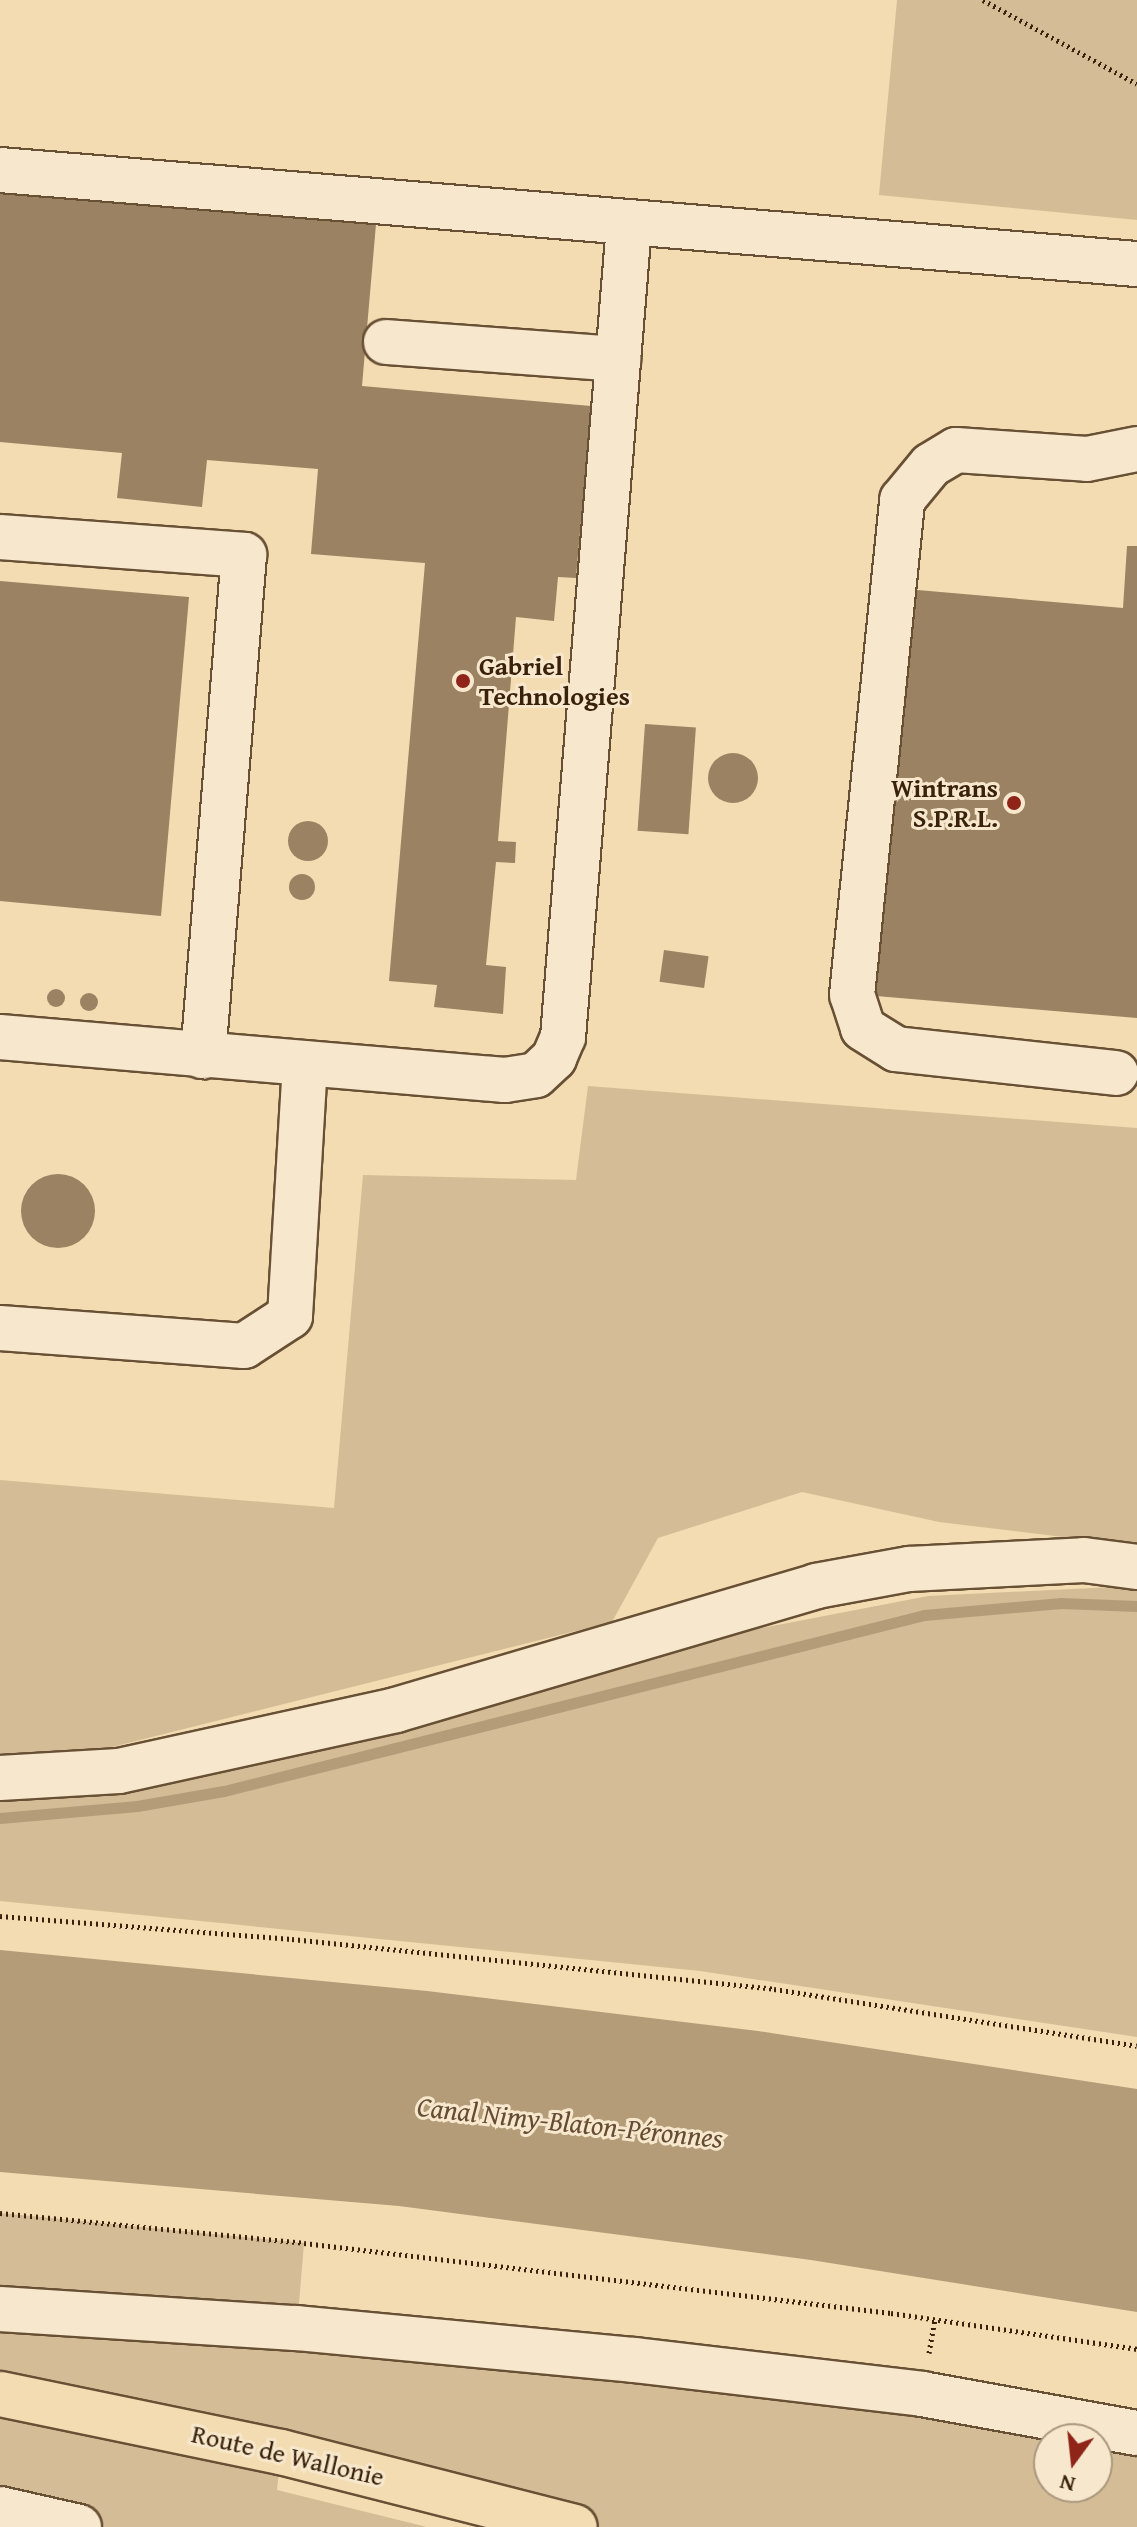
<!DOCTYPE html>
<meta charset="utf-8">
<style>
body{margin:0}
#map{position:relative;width:1137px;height:2527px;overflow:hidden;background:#f3dcb2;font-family:"Gentium Book Plus",serif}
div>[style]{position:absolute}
.green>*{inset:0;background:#d4bc96}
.water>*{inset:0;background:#b49c79}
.stream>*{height:11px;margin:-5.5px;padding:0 5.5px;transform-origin:5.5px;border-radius:5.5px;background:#b49c79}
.building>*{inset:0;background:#9a8262;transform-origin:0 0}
.round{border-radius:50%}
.path>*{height:5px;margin-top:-2.5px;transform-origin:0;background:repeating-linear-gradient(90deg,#3a210b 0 2px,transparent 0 6px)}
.roads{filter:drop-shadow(2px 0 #685035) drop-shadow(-2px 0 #685035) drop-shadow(0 2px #685035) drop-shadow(0 -2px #685035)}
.minor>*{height:44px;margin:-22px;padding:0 22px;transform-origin:22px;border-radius:22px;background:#f7e8cd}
.major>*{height:44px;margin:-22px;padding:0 22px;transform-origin:22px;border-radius:22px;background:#f3dcb2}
.dots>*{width:22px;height:22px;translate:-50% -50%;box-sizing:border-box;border:4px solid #f7e8cd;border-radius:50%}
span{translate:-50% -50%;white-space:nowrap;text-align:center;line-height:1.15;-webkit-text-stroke:6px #f7e8cd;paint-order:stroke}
.poi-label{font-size:26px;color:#3a210b;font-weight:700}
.left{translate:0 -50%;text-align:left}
.right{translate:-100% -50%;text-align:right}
.street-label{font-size:26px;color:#3a210b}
.water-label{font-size:28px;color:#654c32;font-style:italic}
.north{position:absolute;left:1033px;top:2423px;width:80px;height:80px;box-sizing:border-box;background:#f7e8cd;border:2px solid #ab987f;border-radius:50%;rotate:195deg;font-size:22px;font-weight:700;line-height:32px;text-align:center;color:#3a210b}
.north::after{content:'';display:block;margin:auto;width:28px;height:36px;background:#8f2418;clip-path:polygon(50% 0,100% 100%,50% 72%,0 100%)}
</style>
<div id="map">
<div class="green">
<i style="clip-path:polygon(897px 0,1137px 0,1137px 220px,879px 195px)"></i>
<i style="clip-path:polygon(588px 1086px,1137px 1128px,1137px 1546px,939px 1522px,802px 1492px,658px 1538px,612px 1622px,112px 1747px,0 1755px,0 1480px,334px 1508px,363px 1175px,576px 1180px)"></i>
<i style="clip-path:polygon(1113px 1587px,1137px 1589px,1137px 2037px,700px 1971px,0 1901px,0 1798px,705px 1639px,928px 1596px)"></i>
<i style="clip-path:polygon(evenodd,0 2213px,304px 2243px,297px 2328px,1137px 2433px,1137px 2527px,575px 2527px,281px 2452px,277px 2490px,427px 2527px,0 2527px,0 2213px,1049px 2439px,1097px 2439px,1097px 2487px,1049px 2487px,1049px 2439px)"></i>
</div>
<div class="water">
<i style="clip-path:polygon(0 1950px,427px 1991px,758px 2031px,1137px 2089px,1137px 2312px,811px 2260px,399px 2206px,0 2172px)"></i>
</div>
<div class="stream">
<i style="left:0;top:1818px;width:138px;rotate:-5deg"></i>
<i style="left:137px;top:1806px;width:88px;rotate:-9.8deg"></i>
<i style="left:224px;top:1791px;width:722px;rotate:-14.11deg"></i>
<i style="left:924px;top:1615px;width:138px;rotate:-5deg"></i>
<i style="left:1061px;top:1603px;width:76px;rotate:2.3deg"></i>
</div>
<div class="building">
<i style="clip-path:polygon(0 191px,376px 224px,362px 386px,591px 406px,576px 578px,558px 577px,554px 621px,516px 617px,498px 841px,516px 842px,515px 863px,496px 862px,486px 965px,506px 967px,503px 1014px,434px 1007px,437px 985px,389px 981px,425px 563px,311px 554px,318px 469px,207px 460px,202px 507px,117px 498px,122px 453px,0 442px)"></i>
<i style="clip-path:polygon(1127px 546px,1137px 546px,1137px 1018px,876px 996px,906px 589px,1123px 608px)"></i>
<i style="clip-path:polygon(0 581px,189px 597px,161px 916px,0 901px)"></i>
<i style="left:645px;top:724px;width:51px;height:107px;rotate:4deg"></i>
<i class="round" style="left:708px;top:753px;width:50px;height:50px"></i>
<i class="round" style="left:288px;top:821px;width:40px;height:40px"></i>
<i class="round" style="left:289px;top:874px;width:26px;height:26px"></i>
<i style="left:664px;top:950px;width:45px;height:32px;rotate:8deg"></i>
<i class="round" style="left:47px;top:989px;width:18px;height:18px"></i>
<i class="round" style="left:80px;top:993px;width:18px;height:18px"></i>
<i class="round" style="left:21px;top:1174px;width:74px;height:74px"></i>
</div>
<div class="path">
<i style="left:983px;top:0;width:175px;rotate:28.6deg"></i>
<i style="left:0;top:1916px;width:293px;rotate:4.5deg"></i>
<i style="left:292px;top:1939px;width:485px;rotate:5.9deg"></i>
<i style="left:774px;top:1989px;width:367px;rotate:8.9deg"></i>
<i style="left:0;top:2213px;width:305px;rotate:5.6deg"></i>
<i style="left:304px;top:2243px;width:591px;rotate:6.8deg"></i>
<i style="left:891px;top:2313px;width:249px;rotate:8.3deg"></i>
<i style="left:929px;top:2353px;width:34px;rotate:-80deg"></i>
</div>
<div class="roads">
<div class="minor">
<i style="left:0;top:170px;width:1141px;rotate:4.73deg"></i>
<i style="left:386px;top:342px;width:233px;rotate:4.2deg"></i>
<i style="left:0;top:537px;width:245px;rotate:4.2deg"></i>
<i style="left:244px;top:555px;width:503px;rotate:94.68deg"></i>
<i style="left:0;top:1037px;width:507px;rotate:4.87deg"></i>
<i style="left:505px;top:1080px;width:31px;rotate:-9deg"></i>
<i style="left:536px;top:1075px;width:25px;rotate:-43deg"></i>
<i style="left:554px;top:1058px;width:23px;rotate:-67deg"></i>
<i style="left:563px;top:1037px;width:815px;rotate:-85.35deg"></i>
<i style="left:1116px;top:1073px;width:221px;rotate:-173.8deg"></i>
<i style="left:896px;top:1049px;width:39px;rotate:-148deg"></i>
<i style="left:863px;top:1028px;width:35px;rotate:-108deg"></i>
<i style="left:852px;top:995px;width:498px;rotate:-84.2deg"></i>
<i style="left:902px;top:500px;width:45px;rotate:-50.4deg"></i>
<i style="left:931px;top:465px;width:29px;rotate:-31deg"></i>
<i style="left:956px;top:450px;width:131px;rotate:3.9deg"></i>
<i style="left:1087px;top:459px;width:51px;rotate:-11.3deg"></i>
<i style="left:0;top:1328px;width:245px;rotate:4.2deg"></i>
<i style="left:244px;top:1346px;width:55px;rotate:-33.1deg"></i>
<i style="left:290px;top:1316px;width:253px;rotate:-86.6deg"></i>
<i style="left:0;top:1778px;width:119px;rotate:-3.4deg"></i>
<i style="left:119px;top:1771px;width:284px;rotate:-12.4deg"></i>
<i style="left:396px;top:1710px;width:438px;rotate:-16.4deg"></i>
<i style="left:816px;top:1586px;width:95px;rotate:-10.4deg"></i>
<i style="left:909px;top:1569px;width:175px;rotate:-2.9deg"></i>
<i style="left:1084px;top:1560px;width:53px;rotate:7.5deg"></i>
<i style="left:0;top:2309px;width:297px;rotate:3.7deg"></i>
<i style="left:296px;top:2328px;width:340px;rotate:5.4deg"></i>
<i style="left:634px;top:2360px;width:290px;rotate:6.7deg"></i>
<i style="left:922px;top:2394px;width:219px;rotate:10.3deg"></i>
<i style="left:0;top:2509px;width:81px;rotate:12.8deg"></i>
</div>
<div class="major">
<i style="left:0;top:2394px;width:287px;rotate:11.7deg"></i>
<i style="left:281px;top:2452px;width:303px;rotate:14.3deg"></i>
</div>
</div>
<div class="dots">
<i style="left:463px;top:681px;background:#8f2418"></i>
<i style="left:1014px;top:803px;background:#8f2418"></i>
</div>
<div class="poi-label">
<span class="left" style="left:479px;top:681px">Gabriel<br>Technologies</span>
<span class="right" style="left:998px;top:803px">Wintrans<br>S.P.R.L.</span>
</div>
<div class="street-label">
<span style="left:288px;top:2455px;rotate:13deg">Route de Wallonie</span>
</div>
<div class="water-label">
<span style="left:570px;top:2122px;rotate:6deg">Canal Nimy-Blaton-Péronnes</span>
</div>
<div class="north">N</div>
</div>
